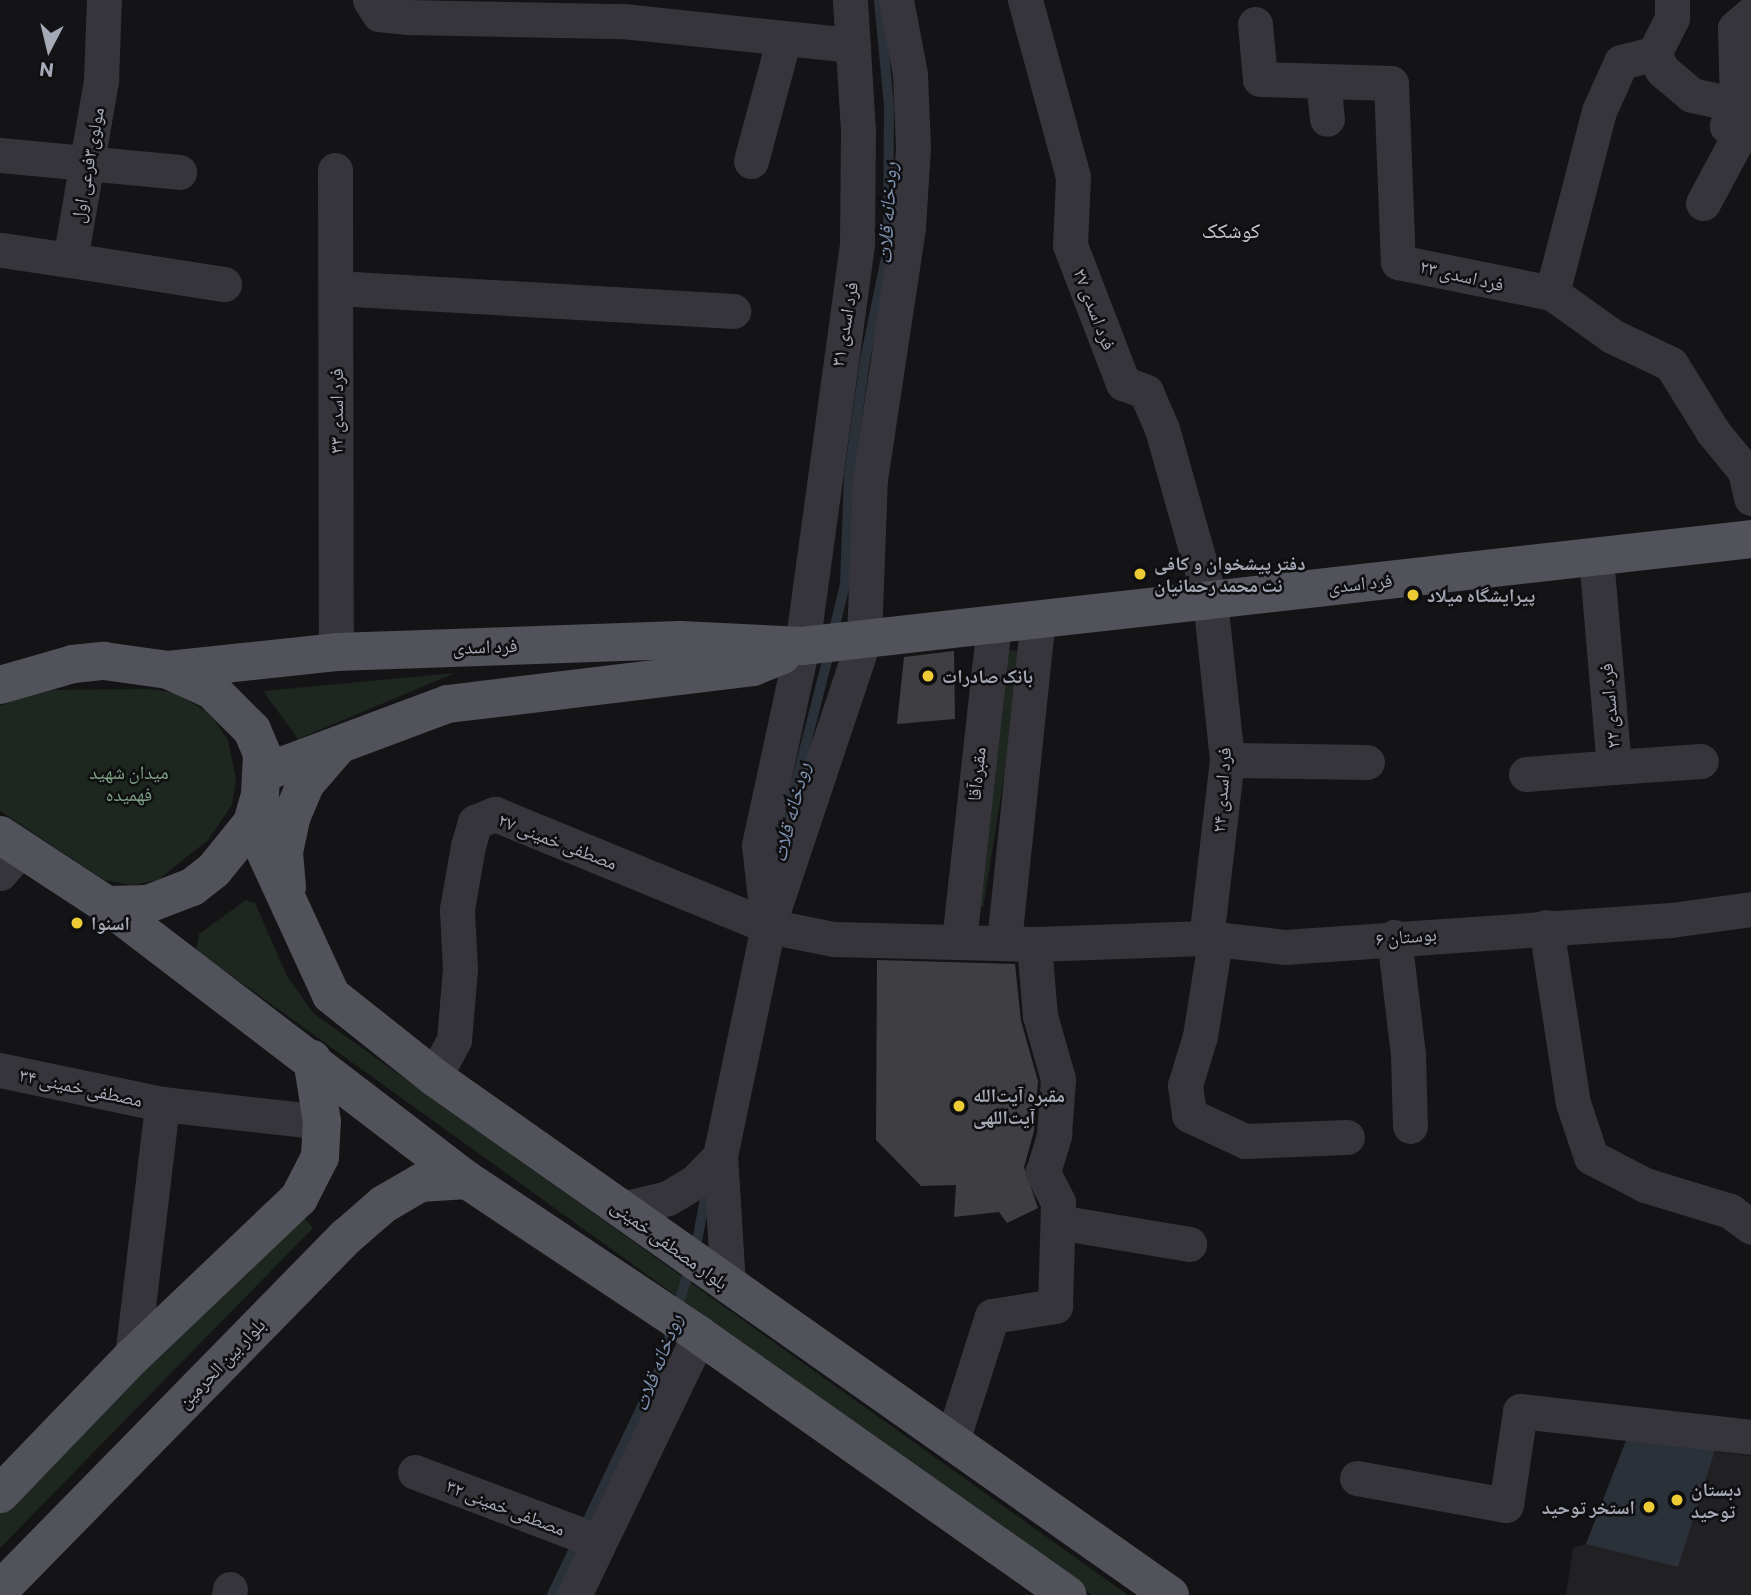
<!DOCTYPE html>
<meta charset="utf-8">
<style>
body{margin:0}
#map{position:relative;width:1751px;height:1595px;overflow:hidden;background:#141416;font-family:Commissioner,"Noto Naskh Arabic",sans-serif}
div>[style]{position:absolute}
.built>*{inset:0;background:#212023}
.green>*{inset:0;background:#1e2620;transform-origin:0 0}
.water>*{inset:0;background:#2b3139}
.stream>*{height:10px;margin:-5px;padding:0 5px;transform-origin:5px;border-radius:5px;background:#2b3139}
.building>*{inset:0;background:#3f3e43}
.minor>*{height:35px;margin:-17.5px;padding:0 17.5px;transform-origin:17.5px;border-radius:17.5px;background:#35353b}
.major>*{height:38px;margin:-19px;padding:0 19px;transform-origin:19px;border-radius:19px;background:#51525a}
.dots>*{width:19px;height:19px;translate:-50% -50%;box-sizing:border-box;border:4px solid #0f0f11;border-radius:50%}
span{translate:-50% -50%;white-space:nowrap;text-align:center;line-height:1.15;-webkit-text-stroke:5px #0f0f11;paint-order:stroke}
.street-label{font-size:19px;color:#a6a9b6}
.poi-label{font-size:19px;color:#a6a9b6;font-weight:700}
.left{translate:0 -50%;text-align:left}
.right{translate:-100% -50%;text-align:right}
.park-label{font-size:19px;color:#7ea085}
.water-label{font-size:21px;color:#7e91b0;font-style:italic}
.neighbourhood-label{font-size:21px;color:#c7c8d2}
.north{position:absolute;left:14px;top:14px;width:70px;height:70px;-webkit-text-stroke:5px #0f0f11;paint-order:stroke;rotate:187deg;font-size:19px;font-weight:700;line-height:28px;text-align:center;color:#a6a9b6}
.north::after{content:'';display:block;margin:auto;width:24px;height:32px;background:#a6a9b6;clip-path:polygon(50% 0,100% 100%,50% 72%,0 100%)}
</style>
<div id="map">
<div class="built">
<i style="clip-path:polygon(1627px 1438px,1751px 1456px,1751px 1595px,1566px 1595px,1573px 1548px,1586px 1544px)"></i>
</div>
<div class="green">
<i style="left:1005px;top:649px;width:19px;height:258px;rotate:9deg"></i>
<i style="clip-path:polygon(455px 673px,298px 739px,263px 691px)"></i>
<i style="clip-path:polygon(148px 689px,174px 692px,209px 713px,228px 740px,236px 780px,232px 805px,208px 840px,158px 880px,132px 885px,104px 880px,0 811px,0 706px,42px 690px)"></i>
<i style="clip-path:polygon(246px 900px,255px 903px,287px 976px,313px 1013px,1128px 1595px,1092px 1595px,196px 950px,199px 934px)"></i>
<i style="clip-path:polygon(300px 1214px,313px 1228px,0 1548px,0 1509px)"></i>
</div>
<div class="water">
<i style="clip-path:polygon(1627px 1438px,1715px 1450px,1678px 1567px,1586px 1544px)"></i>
</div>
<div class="stream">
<i style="left:833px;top:634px;width:51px;rotate:-76.5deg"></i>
<i style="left:845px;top:584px;width:109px;rotate:-87.9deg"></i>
<i style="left:849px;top:475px;width:116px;rotate:-82.1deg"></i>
<i style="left:865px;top:360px;width:114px;rotate:-78.4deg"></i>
<i style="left:888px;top:248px;width:142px;rotate:-89.6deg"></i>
<i style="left:889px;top:106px;width:106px;rotate:-95.4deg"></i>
<i style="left:788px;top:814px;width:166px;rotate:-75.7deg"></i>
<i style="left:695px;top:1252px;width:65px;rotate:-79.4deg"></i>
<i style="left:677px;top:1309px;width:44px;rotate:-72.8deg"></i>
<i style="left:552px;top:1595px;width:248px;rotate:-64.5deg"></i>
<i style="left:659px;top:1371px;width:46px;rotate:-73.5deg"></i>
</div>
<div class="building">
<i style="clip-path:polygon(954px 651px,955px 719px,897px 724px,904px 657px)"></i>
<i style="clip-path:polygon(877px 960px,1015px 964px,1021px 1021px,1038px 1081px,1034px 1131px,1024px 1167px,1038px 1208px,1007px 1223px,999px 1212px,954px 1217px,956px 1185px,921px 1186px,876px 1140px)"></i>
</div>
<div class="minor">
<i style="left:370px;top:0;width:17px;rotate:57deg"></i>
<i style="left:379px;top:14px;width:27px;rotate:6deg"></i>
<i style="left:406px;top:17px;width:217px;rotate:1.1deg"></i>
<i style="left:623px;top:21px;width:231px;rotate:6deg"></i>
<i style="left:1025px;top:0;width:183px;rotate:74.8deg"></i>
<i style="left:1073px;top:177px;width:68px;rotate:92.5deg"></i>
<i style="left:1070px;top:245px;width:148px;rotate:69deg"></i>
<i style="left:1123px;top:383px;width:25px;rotate:21deg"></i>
<i style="left:1146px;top:392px;width:40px;rotate:66.6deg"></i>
<i style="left:1162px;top:429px;width:178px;rotate:74.3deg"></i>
<i style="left:1210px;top:600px;width:161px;rotate:83.9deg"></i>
<i style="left:1227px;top:760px;width:179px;rotate:96.7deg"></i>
<i style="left:1672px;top:0;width:18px;rotate:90deg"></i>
<i style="left:1672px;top:18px;width:40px;rotate:116.6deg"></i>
<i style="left:1654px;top:54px;width:18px;rotate:63deg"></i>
<i style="left:1662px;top:70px;width:39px;rotate:40deg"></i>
<i style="left:1692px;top:95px;width:60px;rotate:12.4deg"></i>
<i style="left:1255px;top:24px;width:55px;rotate:84.8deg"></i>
<i style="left:1260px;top:79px;width:131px;rotate:1.7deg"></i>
<i style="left:1391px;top:83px;width:179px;rotate:87.8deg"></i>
<i style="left:1398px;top:262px;width:157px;rotate:11.4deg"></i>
<i style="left:1552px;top:293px;width:74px;rotate:35.6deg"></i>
<i style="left:1612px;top:336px;width:65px;rotate:25.4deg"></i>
<i style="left:1671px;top:364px;width:80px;rotate:58.3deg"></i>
<i style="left:1713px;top:432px;width:50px;rotate:50.6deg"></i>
<i style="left:1745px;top:471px;width:28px;rotate:77deg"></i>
<i style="left:1323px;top:81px;width:38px;rotate:84deg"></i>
<i style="left:0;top:155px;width:180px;rotate:5.4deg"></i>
<i style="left:751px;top:161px;width:127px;rotate:-75deg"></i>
<i style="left:335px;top:170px;width:482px;rotate:89.9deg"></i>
<i style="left:1703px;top:203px;width:76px;rotate:-61.8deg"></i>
<i style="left:1739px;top:136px;width:16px;rotate:-140deg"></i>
<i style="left:1727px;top:126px;width:23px;rotate:-65deg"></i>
<i style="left:1737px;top:105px;width:77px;rotate:-91.5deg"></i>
<i style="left:1735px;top:28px;width:21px;rotate:-41deg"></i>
<i style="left:2px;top:250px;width:69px;rotate:8.4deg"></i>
<i style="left:70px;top:260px;width:183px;rotate:-80.2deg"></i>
<i style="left:101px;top:80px;width:80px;rotate:-87.9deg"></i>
<i style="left:70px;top:260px;width:156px;rotate:8.9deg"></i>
<i style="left:336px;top:288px;width:398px;rotate:3.3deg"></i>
<i style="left:1552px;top:293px;width:188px;rotate:-75.5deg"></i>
<i style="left:1599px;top:111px;width:54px;rotate:-65.8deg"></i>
<i style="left:1621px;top:62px;width:34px;rotate:-14deg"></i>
<i style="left:1227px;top:760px;width:140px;rotate:0.8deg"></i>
<i style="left:1614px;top:767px;width:87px;rotate:-3.9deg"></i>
<i style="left:1526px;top:774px;width:88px;rotate:-4.5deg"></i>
<i style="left:1614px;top:767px;width:212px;rotate:-94.9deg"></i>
<i style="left:0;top:873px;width:33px;rotate:-49deg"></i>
<i style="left:767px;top:916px;width:71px;rotate:-96.4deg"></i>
<i style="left:759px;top:845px;width:204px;rotate:-77.8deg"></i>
<i style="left:802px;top:646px;width:406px;rotate:-82.2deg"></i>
<i style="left:857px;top:244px;width:113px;rotate:-89.5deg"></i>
<i style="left:858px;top:131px;width:131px;rotate:-93.5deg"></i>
<i style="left:1546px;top:927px;width:178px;rotate:81.3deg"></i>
<i style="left:1573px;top:1103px;width:57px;rotate:71.6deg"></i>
<i style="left:1591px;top:1157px;width:61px;rotate:27.4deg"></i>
<i style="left:1645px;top:1185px;width:89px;rotate:17deg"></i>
<i style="left:1730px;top:1211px;width:26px;rotate:37deg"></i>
<i style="left:1394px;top:937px;width:119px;rotate:83.2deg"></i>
<i style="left:1408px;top:1055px;width:71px;rotate:88.4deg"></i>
<i style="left:1220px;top:939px;width:17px;rotate:115deg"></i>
<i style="left:1213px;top:954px;width:83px;rotate:99deg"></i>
<i style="left:1200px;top:1036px;width:51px;rotate:107deg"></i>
<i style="left:1185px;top:1085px;width:30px;rotate:82deg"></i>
<i style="left:1189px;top:1115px;width:62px;rotate:24.9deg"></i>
<i style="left:1245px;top:1141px;width:102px;rotate:-2.2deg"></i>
<i style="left:959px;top:941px;width:319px;rotate:-83.7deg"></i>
<i style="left:1004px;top:941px;width:324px;rotate:-84deg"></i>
<i style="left:0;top:1070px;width:166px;rotate:11.9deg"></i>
<i style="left:162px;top:1104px;width:161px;rotate:6.4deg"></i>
<i style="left:434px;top:1077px;width:42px;rotate:-61.6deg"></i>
<i style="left:454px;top:1040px;width:71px;rotate:-85.2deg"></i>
<i style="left:460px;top:969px;width:60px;rotate:-92.9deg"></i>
<i style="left:457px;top:909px;width:64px;rotate:-80.1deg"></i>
<i style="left:468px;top:846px;width:25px;rotate:-74deg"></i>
<i style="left:475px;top:822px;width:22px;rotate:-22deg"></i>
<i style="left:495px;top:814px;width:295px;rotate:22.3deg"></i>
<i style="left:768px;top:926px;width:66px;rotate:11.3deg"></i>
<i style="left:833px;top:939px;width:201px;rotate:1.4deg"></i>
<i style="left:1034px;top:944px;width:172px;rotate:-2deg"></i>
<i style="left:1206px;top:938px;width:80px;rotate:6.5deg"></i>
<i style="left:1285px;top:947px;width:387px;rotate:-4deg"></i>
<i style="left:1671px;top:920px;width:81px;rotate:-7.8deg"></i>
<i style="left:622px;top:1209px;width:47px;rotate:-13.4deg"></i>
<i style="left:668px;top:1198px;width:31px;rotate:-31deg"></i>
<i style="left:695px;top:1182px;width:36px;rotate:-46deg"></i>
<i style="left:1058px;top:1222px;width:133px;rotate:9.5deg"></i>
<i style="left:728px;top:1285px;width:129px;rotate:-93.5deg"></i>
<i style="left:720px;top:1156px;width:235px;rotate:-78.2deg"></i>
<i style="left:768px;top:926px;width:303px;rotate:-71.5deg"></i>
<i style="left:864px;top:639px;width:160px;rotate:-87.9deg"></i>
<i style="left:870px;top:479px;width:255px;rotate:-81.4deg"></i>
<i style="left:908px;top:227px;width:80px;rotate:-86.4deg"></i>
<i style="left:913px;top:147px;width:73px;rotate:-92.4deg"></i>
<i style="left:910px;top:74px;width:75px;rotate:-100.7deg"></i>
<i style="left:132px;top:1357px;width:255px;rotate:-83.2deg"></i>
<i style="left:952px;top:1441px;width:131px;rotate:-72.3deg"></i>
<i style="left:992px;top:1316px;width:64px;rotate:-9deg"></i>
<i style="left:1055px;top:1306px;width:104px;rotate:-88.3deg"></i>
<i style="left:1058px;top:1202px;width:34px;rotate:-117deg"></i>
<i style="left:1043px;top:1172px;width:39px;rotate:-73deg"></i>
<i style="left:1054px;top:1135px;width:56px;rotate:-85.9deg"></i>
<i style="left:1058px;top:1079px;width:66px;rotate:-105.9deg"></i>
<i style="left:1040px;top:1016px;width:72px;rotate:-94.8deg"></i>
<i style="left:415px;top:1472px;width:196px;rotate:20.7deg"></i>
<i style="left:1357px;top:1478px;width:151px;rotate:10.3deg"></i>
<i style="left:1506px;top:1505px;width:95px;rotate:-81.5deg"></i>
<i style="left:1520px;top:1411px;width:232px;rotate:6.4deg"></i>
<i style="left:229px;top:1595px;width:6px;rotate:-81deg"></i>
<i style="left:574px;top:1595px;width:288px;rotate:-64.3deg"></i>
</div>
<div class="major">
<i style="left:168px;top:670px;width:169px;rotate:-6.1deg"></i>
<i style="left:336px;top:652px;width:344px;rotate:-2deg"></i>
<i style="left:680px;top:640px;width:122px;rotate:2.8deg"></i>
<i style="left:802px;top:646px;width:955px;rotate:-6.43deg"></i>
<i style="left:0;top:685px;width:76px;rotate:-16deg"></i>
<i style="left:73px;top:664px;width:31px;rotate:-6deg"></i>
<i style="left:104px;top:661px;width:65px;rotate:8deg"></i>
<i style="left:168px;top:670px;width:48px;rotate:24.4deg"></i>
<i style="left:212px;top:690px;width:57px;rotate:45deg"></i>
<i style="left:252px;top:730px;width:26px;rotate:67deg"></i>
<i style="left:262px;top:754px;width:41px;rotate:92.8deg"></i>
<i style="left:260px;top:795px;width:29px;rotate:106deg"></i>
<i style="left:252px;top:823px;width:60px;rotate:129deg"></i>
<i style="left:214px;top:870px;width:28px;rotate:142deg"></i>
<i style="left:192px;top:887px;width:47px;rotate:158.9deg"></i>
<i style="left:148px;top:904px;width:41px;rotate:178.6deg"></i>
<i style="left:263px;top:773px;width:197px;rotate:-20.5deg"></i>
<i style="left:448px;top:704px;width:307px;rotate:-6.9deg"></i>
<i style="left:753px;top:667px;width:31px;rotate:-22deg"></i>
<i style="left:252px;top:823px;width:189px;rotate:65.3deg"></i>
<i style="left:331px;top:995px;width:132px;rotate:38.5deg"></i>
<i style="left:434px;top:1077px;width:900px;rotate:35.14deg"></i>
<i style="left:0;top:835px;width:128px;rotate:33.2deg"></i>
<i style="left:107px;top:905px;width:453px;rotate:37.4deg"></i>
<i style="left:467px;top:1180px;width:279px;rotate:33.7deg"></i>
<i style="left:699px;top:1335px;width:451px;rotate:35.2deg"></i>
<i style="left:287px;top:887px;width:35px;rotate:-95deg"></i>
<i style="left:284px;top:852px;width:35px;rotate:-78deg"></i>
<i style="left:291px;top:818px;width:38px;rotate:-67deg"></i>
<i style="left:306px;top:783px;width:49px;rotate:-49.1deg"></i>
<i style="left:0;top:1494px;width:190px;rotate:-46.1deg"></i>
<i style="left:132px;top:1357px;width:231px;rotate:-43.6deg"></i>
<i style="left:299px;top:1198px;width:46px;rotate:-62.9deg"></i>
<i style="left:320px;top:1157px;width:35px;rotate:-87deg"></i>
<i style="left:322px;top:1122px;width:64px;rotate:-99deg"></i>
<i style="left:0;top:1590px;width:496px;rotate:-45.6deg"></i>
<i style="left:347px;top:1236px;width:49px;rotate:-40.9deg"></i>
<i style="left:384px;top:1204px;width:42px;rotate:-30.3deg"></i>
<i style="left:420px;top:1183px;width:47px;rotate:-3.7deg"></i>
</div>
<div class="dots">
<i style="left:1140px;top:574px;background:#edcb35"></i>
<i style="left:1413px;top:595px;background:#edcb35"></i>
<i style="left:928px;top:676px;background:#edcb35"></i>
<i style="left:77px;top:923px;background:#edcb35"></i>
<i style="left:959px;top:1106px;background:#edcb35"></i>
<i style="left:1677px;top:1500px;background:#edcb35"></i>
<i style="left:1649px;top:1507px;background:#edcb35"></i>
</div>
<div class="street-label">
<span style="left:87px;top:165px;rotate:-80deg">مولوی۳فرعی اول</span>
<span style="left:1462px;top:275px;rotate:13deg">فرد اسدی ۲۳</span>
<span style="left:1095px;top:309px;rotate:69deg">فرد اسدی ۲۷</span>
<span style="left:844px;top:324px;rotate:-80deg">فرد اسدی ۳۱</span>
<span style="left:336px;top:411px;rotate:-90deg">فرد اسدی ۳۳</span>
<span style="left:1360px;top:583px;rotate:-6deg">فرد اسدی</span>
<span style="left:485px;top:646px;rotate:-2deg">فرد اسدی</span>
<span style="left:1609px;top:706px;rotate:-95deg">فرد اسدی ۲۲</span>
<span style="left:976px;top:774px;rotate:-84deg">مقبره‌آقا</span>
<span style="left:1221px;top:790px;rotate:-86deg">فرد اسدی ۲۴</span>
<span style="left:558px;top:841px;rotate:21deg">مصطفی خمینی ۲۷</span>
<span style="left:1406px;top:936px;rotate:-5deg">بوستان ۶</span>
<span style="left:81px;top:1087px;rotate:12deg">مصطفی خمینی ۳۴</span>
<span style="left:670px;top:1244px;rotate:36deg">بلوار مصطفی خمینی</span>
<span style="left:221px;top:1363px;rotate:-46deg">بلوار بین الحرمین</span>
<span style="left:506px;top:1507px;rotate:21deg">مصطفی خمینی ۳۲</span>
</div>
<div class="poi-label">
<span class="left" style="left:1154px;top:574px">دفتر پیشخوان و کافی<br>نت محمد رحمانیان</span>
<span class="left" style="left:1427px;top:595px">پیرایشگاه میلاد</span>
<span class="left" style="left:942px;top:676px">بانک صادرات</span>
<span class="left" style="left:91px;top:923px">اسنوا</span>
<span class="left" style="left:973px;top:1106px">مقبره آیت‌الله<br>آیت‌اللهی</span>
<span class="left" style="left:1691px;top:1500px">دبستان<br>توحید</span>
<span class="right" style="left:1635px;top:1507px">استخر توحید</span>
</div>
<div class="park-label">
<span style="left:129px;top:783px">میدان شهید<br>فهمیده</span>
</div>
<div class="water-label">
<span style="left:886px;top:213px;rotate:-87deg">رودخانه قلات</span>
<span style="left:790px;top:812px;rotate:-76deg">رودخانه قلات</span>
<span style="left:657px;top:1362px;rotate:-69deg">رودخانه قلات</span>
</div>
<div class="neighbourhood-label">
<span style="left:1231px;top:230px">کوشکک</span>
</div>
<div class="north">N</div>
</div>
